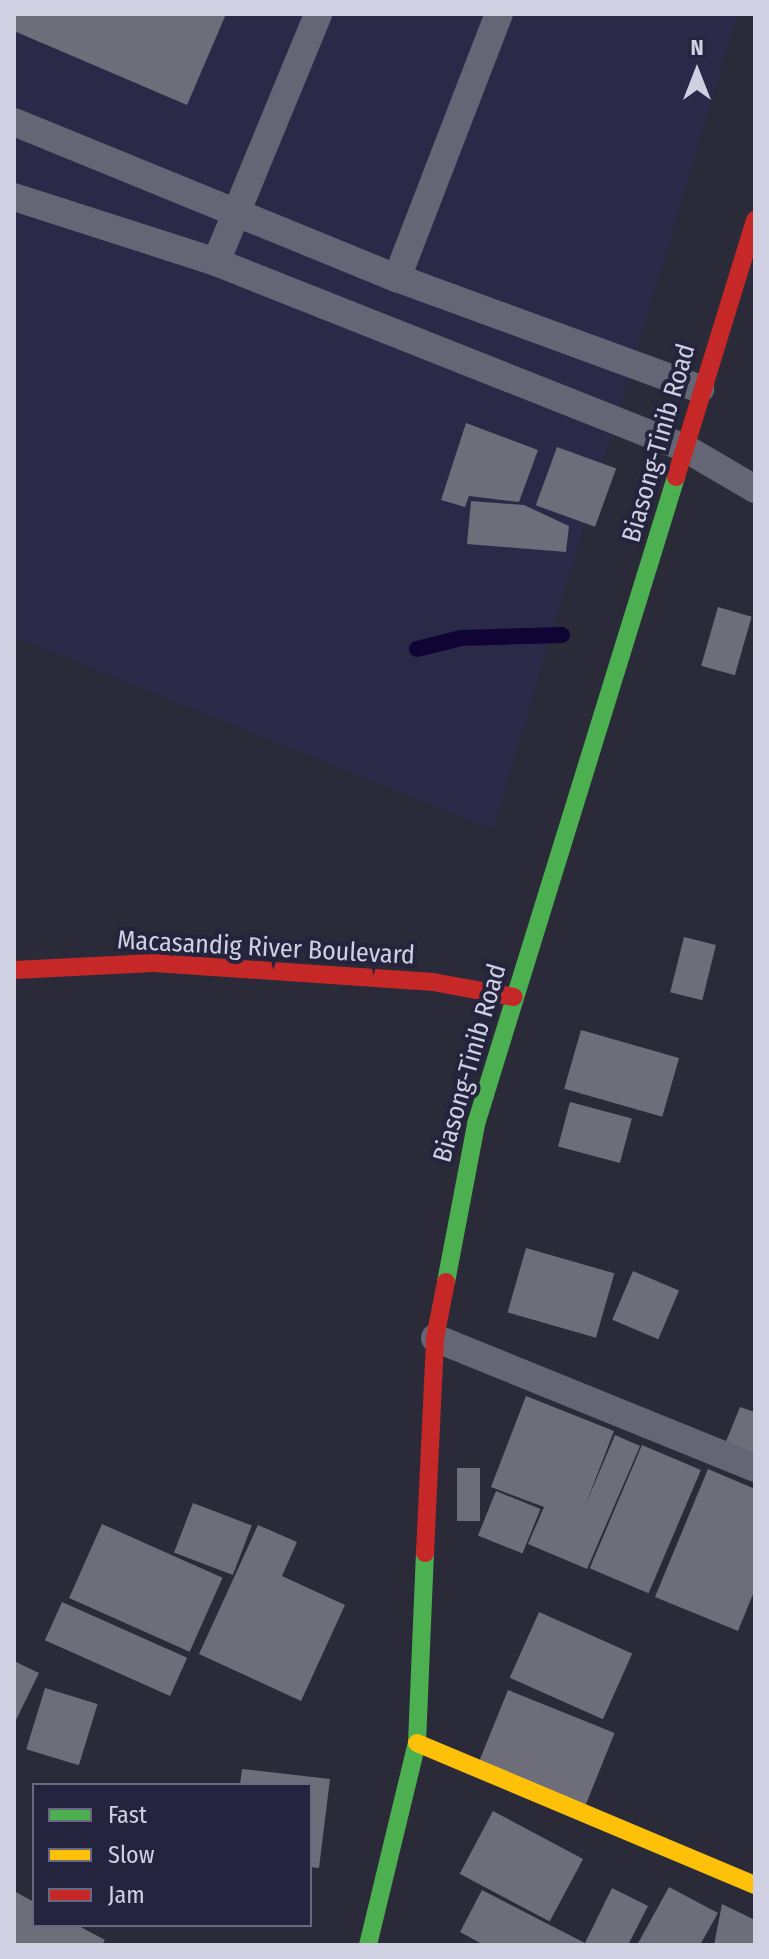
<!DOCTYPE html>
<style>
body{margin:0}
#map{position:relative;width:769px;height:1959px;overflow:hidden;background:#2a2a39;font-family:"Fira Sans Condensed",sans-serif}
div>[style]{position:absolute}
.built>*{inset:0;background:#2a2a48}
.stream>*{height:16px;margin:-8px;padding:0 8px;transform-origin:8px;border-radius:8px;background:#100435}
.building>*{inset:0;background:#6d6e7a;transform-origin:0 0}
.lane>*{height:28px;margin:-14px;padding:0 14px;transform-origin:14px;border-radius:14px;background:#656675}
.fast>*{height:18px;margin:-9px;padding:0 9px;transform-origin:9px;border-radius:9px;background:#4caf50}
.slow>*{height:18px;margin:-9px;padding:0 9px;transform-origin:9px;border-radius:9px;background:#ffc107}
.jam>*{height:18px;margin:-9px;padding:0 9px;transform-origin:9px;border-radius:9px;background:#c62828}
span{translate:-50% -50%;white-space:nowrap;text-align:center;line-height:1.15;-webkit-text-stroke:8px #24243f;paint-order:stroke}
.street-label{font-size:26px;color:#cfd0e2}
.frame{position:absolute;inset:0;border:16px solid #cfd0e2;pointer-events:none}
.legend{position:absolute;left:32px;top:1783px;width:280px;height:144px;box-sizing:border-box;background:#24243f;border:2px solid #686980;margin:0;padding:10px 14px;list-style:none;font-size:24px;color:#cfd0e2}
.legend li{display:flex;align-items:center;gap:16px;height:40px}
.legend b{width:40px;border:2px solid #686980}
.north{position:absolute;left:657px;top:32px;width:80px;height:80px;-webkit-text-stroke:6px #24243f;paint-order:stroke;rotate:0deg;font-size:22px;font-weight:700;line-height:32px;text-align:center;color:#cfd0e2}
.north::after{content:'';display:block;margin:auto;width:28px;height:36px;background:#cfd0e2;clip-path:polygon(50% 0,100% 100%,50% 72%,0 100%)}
</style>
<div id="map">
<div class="built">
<i style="clip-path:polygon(14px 14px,738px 14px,493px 830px,14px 637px)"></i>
</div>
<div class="stream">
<i style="left:417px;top:649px;width:45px;rotate:-14deg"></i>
<i style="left:461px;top:638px;width:101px;rotate:-1.7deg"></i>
</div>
<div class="building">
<i style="clip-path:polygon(14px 14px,226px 14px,187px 105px,14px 31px)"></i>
<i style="clip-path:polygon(466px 423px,538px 450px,519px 502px,469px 496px,465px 507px,441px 500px)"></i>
<i style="left:557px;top:447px;width:63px;height:62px;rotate:20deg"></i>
<i style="clip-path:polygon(471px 501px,524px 505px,569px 526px,566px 552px,467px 544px)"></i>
<i style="left:718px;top:607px;width:35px;height:61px;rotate:16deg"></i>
<i style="left:684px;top:937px;width:33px;height:57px;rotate:14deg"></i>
<i style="left:581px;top:1030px;width:102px;height:61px;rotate:16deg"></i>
<i style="left:570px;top:1102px;width:64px;height:46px;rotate:15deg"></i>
<i style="left:526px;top:1248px;width:92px;height:67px;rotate:16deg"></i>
<i style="left:633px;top:1271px;width:50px;height:53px;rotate:23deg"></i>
<i style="clip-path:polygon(526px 1396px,614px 1431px,585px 1506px,615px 1435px,640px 1446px,587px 1569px,528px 1544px,544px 1507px,491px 1487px)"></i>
<i style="clip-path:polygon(740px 1407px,755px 1412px,755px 1468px,721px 1454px)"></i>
<i style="left:642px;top:1445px;width:64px;height:134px;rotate:23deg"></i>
<i style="left:457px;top:1468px;width:23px;height:53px"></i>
<i style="clip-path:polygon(708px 1469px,755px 1489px,755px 1589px,738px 1631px,655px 1597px)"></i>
<i style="left:496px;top:1491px;width:48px;height:48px;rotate:22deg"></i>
<i style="left:193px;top:1503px;width:63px;height:53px;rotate:21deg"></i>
<i style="left:102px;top:1524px;width:132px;height:81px;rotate:24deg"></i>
<i style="clip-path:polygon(258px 1525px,297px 1542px,282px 1576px,345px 1605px,301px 1701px,199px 1654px)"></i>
<i style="left:62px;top:1602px;width:137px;height:42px;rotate:24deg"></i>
<i style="left:539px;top:1612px;width:102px;height:72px;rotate:24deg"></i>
<i style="clip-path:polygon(14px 1661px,39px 1673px,14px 1724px)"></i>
<i style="left:45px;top:1688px;width:55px;height:64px;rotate:17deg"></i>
<i style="left:508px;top:1690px;width:115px;height:78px;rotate:22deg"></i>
<i style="clip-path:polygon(242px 1769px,330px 1779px,319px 1868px,310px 1867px,310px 1785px,240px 1785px)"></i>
<i style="left:493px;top:1811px;width:102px;height:71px;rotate:28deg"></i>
<i style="clip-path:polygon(669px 1887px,718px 1913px,700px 1945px,637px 1945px)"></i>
<i style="clip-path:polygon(612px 1888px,648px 1906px,628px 1945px,484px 1945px,460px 1932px,482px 1890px,585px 1943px)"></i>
<i style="clip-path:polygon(14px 1891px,34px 1902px,34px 1925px,77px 1925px,105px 1940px,102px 1945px,14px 1945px)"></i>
<i style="clip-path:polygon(722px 1904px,755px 1920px,755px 1945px,714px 1945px)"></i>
</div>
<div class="lane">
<i style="left:14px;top:122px;width:414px;rotate:22.2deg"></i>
<i style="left:397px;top:278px;width:323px;rotate:20.1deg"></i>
<i style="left:14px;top:197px;width:212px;rotate:17.8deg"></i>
<i style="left:216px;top:262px;width:505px;rotate:21.63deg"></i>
<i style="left:685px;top:448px;width:81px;rotate:30.4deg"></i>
<i style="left:216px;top:262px;width:268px;rotate:-67.6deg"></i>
<i style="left:397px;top:278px;width:283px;rotate:-68.9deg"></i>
<i style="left:435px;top:1338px;width:345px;rotate:22.1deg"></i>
</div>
<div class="fast">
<i style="left:446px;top:1282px;width:161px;rotate:-79.2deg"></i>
<i style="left:476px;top:1124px;width:677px;rotate:-72.82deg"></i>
<i style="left:368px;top:1945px;width:208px;rotate:-76.4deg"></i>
<i style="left:417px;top:1743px;width:190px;rotate:-87.6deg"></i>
</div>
<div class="slow">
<i style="left:417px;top:1743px;width:367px;rotate:22.8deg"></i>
</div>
<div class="jam">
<i style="left:676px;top:477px;width:269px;rotate:-72.9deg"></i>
<i style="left:14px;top:970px;width:140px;rotate:-2.9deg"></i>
<i style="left:154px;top:963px;width:280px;rotate:3.9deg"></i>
<i style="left:433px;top:982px;width:82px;rotate:10.5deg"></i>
<i style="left:425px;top:1553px;width:215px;rotate:-87.3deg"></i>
<i style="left:435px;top:1338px;width:57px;rotate:-78.9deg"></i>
</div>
<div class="street-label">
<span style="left:659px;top:443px;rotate:-74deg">Biasong-Tinib Road</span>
<span style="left:266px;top:948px;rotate:3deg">Macasandig River Boulevard</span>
<span style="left:470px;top:1063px;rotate:-74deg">Biasong-Tinib Road</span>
</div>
<div class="frame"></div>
<ul class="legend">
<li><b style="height:10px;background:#4caf50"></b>Fast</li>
<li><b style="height:10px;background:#ffc107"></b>Slow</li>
<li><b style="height:10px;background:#c62828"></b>Jam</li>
</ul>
<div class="north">N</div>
</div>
